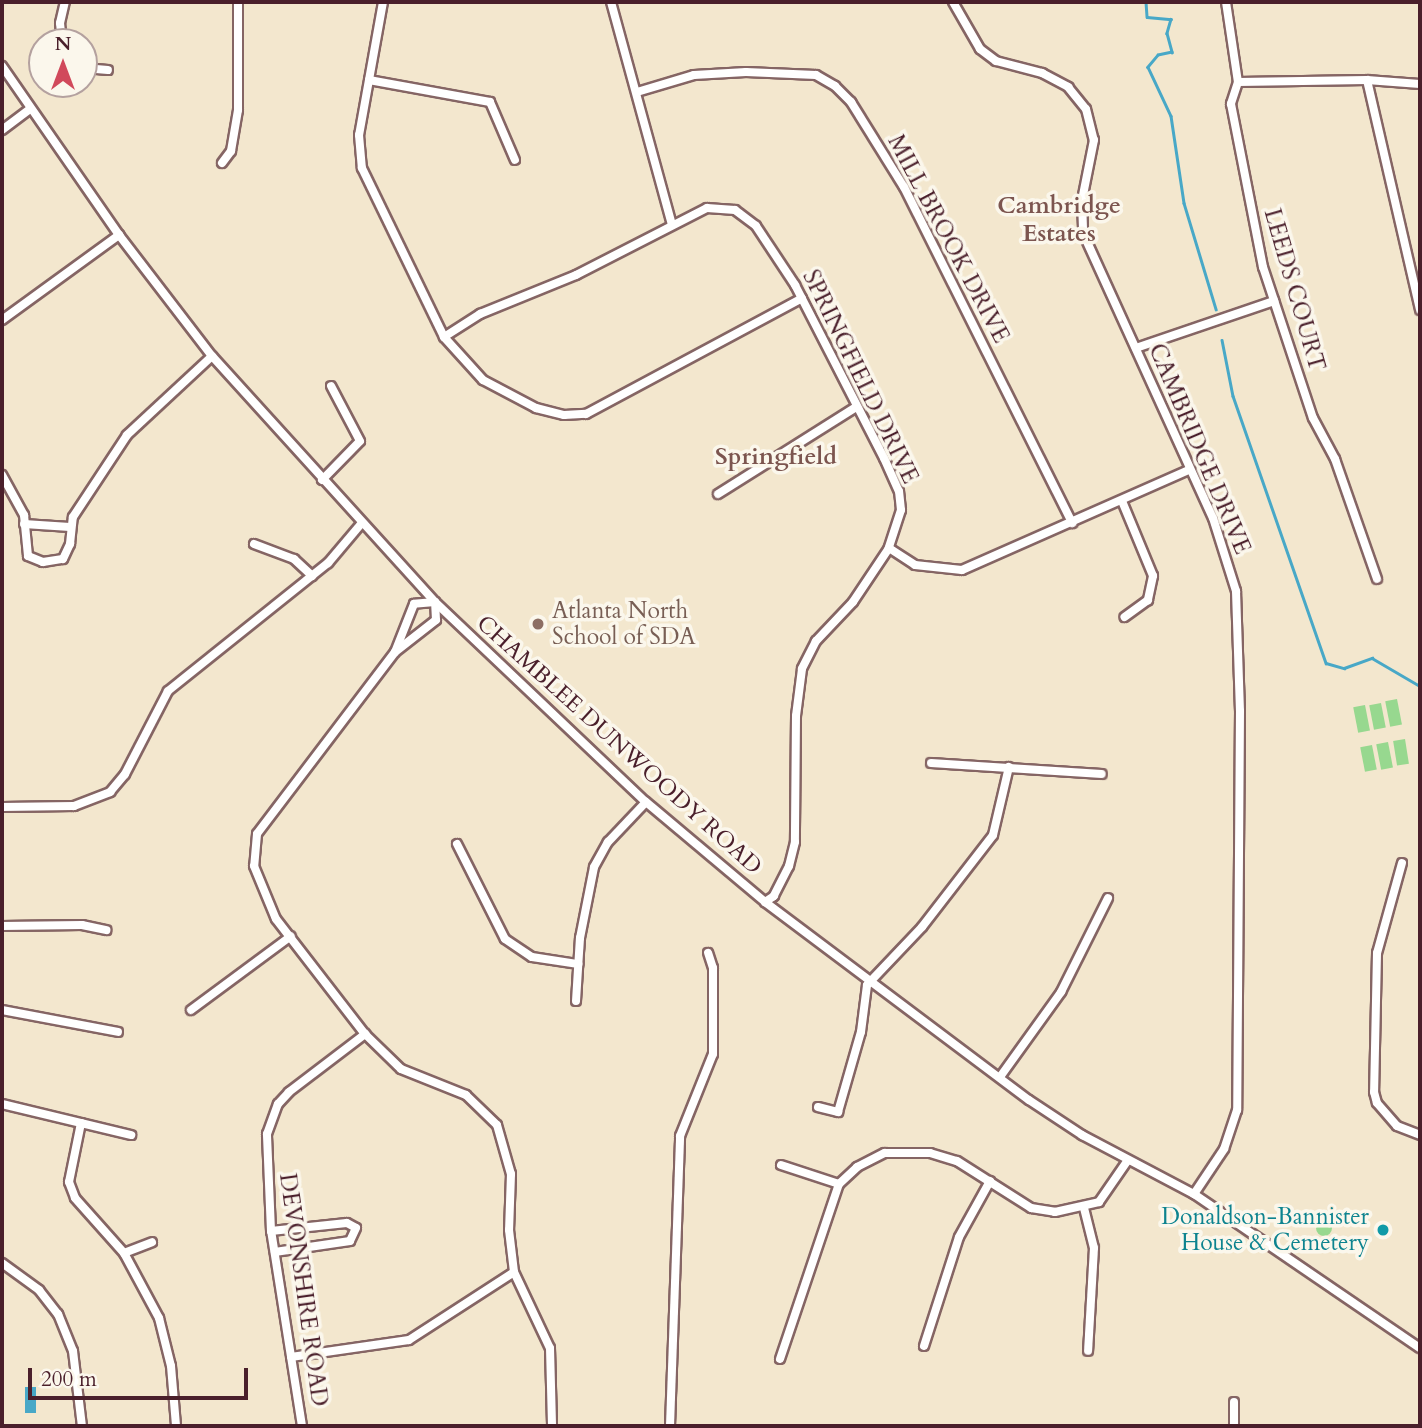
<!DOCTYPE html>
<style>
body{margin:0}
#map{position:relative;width:1422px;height:1428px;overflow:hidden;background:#f3e7ce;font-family:Cardo,serif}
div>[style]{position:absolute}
.green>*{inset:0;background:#97d88f;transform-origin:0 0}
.round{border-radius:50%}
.water>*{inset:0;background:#48a8c7;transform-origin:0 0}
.stream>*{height:2.5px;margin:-1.25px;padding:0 1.25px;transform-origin:1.25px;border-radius:1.25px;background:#48a8c7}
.roads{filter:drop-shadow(2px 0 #856564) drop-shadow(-2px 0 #856564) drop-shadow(0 2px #856564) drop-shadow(0 -2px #856564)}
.minor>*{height:8px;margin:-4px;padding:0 4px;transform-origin:4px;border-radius:4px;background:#fff}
.dots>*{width:19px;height:19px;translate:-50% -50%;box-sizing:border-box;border:4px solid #fbf7ec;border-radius:50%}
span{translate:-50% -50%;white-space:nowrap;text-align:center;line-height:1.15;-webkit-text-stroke:7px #fbf7ec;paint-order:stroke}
.street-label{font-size:23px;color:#4a1f2b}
.education-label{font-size:23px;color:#785e54}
.left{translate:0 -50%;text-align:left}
.culture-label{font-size:23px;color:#0d838f}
.right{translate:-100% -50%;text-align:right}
.neighbourhood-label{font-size:24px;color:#7c554f;font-weight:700}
.frame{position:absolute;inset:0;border:4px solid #4a1f2b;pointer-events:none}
.north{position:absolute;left:28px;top:28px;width:70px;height:70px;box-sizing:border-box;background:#fbf7ec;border:2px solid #b4a19f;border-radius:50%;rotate:0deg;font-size:19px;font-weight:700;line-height:28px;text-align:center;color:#4a1f2b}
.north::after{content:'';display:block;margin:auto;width:24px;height:32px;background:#d1495b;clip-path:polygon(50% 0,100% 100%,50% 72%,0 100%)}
.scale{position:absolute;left:28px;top:1368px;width:220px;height:32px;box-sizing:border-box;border:4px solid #4a1f2b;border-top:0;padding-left:9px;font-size:21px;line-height:24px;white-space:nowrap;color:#4a1f2b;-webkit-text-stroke:5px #fbf7ec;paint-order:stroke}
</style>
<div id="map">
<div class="green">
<i style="left:1397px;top:699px;width:26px;height:12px;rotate:79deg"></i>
<i style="left:1381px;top:703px;width:25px;height:12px;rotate:79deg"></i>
<i style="left:1365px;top:705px;width:26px;height:12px;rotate:79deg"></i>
<i style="left:1405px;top:739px;width:25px;height:12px;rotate:81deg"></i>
<i style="left:1388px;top:742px;width:26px;height:12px;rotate:79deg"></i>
<i style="left:1372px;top:745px;width:25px;height:12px;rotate:79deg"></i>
<i class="round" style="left:1316px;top:1220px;width:16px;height:16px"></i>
</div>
<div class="water">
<i style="left:25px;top:1387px;width:11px;height:26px"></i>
</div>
<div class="stream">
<i style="left:1146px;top:2px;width:15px;rotate:86deg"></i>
<i style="left:1147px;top:17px;width:24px;rotate:5deg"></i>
<i style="left:1171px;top:19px;width:15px;rotate:106deg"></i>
<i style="left:1167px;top:33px;width:20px;rotate:75deg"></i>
<i style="left:1172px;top:52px;width:14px;rotate:168deg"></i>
<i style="left:1158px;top:55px;width:16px;rotate:130deg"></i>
<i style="left:1148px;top:67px;width:54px;rotate:64.9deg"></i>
<i style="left:1171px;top:116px;width:88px;rotate:81.5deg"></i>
<i style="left:1184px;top:203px;width:111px;rotate:73.2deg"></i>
<i style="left:1222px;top:340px;width:57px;rotate:78.9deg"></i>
<i style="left:1233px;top:396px;width:283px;rotate:70.8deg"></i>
<i style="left:1326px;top:663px;width:19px;rotate:16deg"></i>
<i style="left:1344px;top:668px;width:30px;rotate:-20deg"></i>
<i style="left:1372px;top:658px;width:56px;rotate:30.3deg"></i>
</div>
<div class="roads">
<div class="minor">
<i style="left:383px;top:2px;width:135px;rotate:100.2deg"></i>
<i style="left:359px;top:135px;width:33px;rotate:85deg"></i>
<i style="left:362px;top:168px;width:188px;rotate:64.1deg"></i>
<i style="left:444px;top:337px;width:58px;rotate:47.8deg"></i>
<i style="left:483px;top:380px;width:60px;rotate:27.8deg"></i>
<i style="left:536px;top:408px;width:29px;rotate:14deg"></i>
<i style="left:564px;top:415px;width:22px;rotate:-3deg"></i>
<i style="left:586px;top:414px;width:245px;rotate:-28.2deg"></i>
<i style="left:611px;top:2px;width:231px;rotate:74.7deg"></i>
<i style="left:953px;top:2px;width:54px;rotate:60.1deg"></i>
<i style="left:980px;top:49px;width:20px;rotate:37deg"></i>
<i style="left:996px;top:61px;width:48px;rotate:14.6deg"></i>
<i style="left:1042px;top:73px;width:30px;rotate:28deg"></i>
<i style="left:1068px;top:87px;width:28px;rotate:51deg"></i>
<i style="left:1086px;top:109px;width:32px;rotate:76deg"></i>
<i style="left:1094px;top:140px;width:61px;rotate:101.3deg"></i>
<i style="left:1082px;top:200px;width:33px;rotate:88deg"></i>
<i style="left:1083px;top:233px;width:313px;rotate:65.5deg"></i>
<i style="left:1213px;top:518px;width:77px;rotate:72.5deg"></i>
<i style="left:1236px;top:591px;width:120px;rotate:88.1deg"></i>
<i style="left:1240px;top:711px;width:399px;rotate:90.4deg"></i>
<i style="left:1237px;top:1110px;width:41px;rotate:108.4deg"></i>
<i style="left:1224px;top:1149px;width:54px;rotate:123.7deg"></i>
<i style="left:1226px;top:2px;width:81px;rotate:81.5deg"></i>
<i style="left:1238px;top:82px;width:23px;rotate:108deg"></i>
<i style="left:1231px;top:104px;width:166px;rotate:78.9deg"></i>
<i style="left:1263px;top:267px;width:159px;rotate:71.7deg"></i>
<i style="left:1313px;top:418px;width:47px;rotate:61.8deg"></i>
<i style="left:1335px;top:459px;width:127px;rotate:70.7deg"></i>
<i style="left:62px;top:42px;width:19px;rotate:-96deg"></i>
<i style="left:60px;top:23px;width:22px;rotate:-77deg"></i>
<i style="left:2px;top:66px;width:206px;rotate:55.3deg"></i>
<i style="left:119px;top:235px;width:153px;rotate:52.5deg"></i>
<i style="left:212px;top:356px;width:332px;rotate:47.8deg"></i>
<i style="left:435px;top:602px;width:291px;rotate:43.5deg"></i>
<i style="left:646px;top:802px;width:155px;rotate:40deg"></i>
<i style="left:765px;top:902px;width:330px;rotate:36.9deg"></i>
<i style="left:1029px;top:1100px;width:64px;rotate:33.4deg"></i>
<i style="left:1082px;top:1135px;width:127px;rotate:27.8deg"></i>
<i style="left:1194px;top:1194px;width:273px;rotate:34.3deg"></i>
<i style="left:84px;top:68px;width:24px;rotate:5deg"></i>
<i style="left:369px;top:80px;width:123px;rotate:10.3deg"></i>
<i style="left:490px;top:102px;width:63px;rotate:66.7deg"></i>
<i style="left:1367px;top:80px;width:236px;rotate:77deg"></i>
<i style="left:1238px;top:82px;width:129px;rotate:-0.9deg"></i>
<i style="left:1367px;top:80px;width:53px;rotate:4.3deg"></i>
<i style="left:637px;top:92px;width:59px;rotate:-16.6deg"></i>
<i style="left:694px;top:75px;width:52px;rotate:-3.3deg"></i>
<i style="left:746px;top:72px;width:70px;rotate:2.5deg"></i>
<i style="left:816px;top:75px;width:22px;rotate:30deg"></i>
<i style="left:835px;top:86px;width:23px;rotate:45deg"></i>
<i style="left:851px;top:102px;width:100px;rotate:58.1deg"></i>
<i style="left:904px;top:187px;width:376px;rotate:63.4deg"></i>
<i style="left:2px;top:130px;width:35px;rotate:-37deg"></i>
<i style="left:222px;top:163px;width:15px;rotate:-53deg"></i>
<i style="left:231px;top:151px;width:42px;rotate:-80.3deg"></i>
<i style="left:238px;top:110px;width:108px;rotate:-90deg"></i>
<i style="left:2px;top:320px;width:145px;rotate:-36deg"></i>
<i style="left:444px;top:337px;width:43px;rotate:-32.6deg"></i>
<i style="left:480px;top:314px;width:104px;rotate:-22.1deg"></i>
<i style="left:576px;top:275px;width:147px;rotate:-27.1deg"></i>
<i style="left:707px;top:208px;width:28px;rotate:4deg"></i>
<i style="left:735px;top:210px;width:26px;rotate:37deg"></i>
<i style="left:756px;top:226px;width:71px;rotate:56.5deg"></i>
<i style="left:795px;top:285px;width:195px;rotate:62.8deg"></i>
<i style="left:884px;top:458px;width:36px;rotate:66deg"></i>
<i style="left:899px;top:491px;width:19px;rotate:84deg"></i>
<i style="left:901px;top:510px;width:40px;rotate:108deg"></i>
<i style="left:889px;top:548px;width:65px;rotate:123.7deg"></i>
<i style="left:853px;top:602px;width:54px;rotate:133.5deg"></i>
<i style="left:816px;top:641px;width:31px;rotate:117deg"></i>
<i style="left:802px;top:669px;width:47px;rotate:97.3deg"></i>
<i style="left:796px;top:716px;width:126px;rotate:90.5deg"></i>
<i style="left:795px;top:842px;width:25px;rotate:104deg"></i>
<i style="left:789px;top:866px;width:34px;rotate:117deg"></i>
<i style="left:774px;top:896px;width:11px;rotate:146deg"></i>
<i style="left:1136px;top:348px;width:146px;rotate:-18.8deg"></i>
<i style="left:2px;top:475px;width:46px;rotate:61.2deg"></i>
<i style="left:24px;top:515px;width:41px;rotate:84.4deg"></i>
<i style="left:28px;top:556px;width:16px;rotate:22deg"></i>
<i style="left:43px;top:562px;width:20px;rotate:-9deg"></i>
<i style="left:63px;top:559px;width:17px;rotate:-65deg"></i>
<i style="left:70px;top:544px;width:27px;rotate:-84deg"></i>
<i style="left:73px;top:517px;width:98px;rotate:-56.6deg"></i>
<i style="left:127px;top:435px;width:116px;rotate:-42.9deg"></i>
<i style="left:322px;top:480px;width:54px;rotate:-45.7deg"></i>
<i style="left:360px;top:441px;width:62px;rotate:-117.8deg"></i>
<i style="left:718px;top:494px;width:163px;rotate:-32.2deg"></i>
<i style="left:1122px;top:501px;width:81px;rotate:67.5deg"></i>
<i style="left:1153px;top:576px;width:25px;rotate:102deg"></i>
<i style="left:1148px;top:600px;width:29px;rotate:144deg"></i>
<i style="left:24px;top:524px;width:46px;rotate:3.7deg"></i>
<i style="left:254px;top:544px;width:43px;rotate:20.6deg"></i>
<i style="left:294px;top:559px;width:25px;rotate:43deg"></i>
<i style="left:889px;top:548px;width:31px;rotate:33deg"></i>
<i style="left:915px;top:565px;width:47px;rotate:6.1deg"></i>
<i style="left:962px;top:570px;width:248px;rotate:-23.8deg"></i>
<i style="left:435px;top:602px;width:21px;rotate:175deg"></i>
<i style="left:414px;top:604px;width:52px;rotate:111.6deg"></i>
<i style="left:395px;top:652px;width:228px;rotate:127.2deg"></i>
<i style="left:257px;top:834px;width:32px;rotate:95deg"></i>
<i style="left:254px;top:866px;width:57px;rotate:67.5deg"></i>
<i style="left:276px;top:919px;width:145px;rotate:52.3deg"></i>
<i style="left:365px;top:1034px;width:50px;rotate:44.2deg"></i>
<i style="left:401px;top:1069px;width:70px;rotate:21.8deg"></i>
<i style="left:466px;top:1095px;width:43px;rotate:44.1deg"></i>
<i style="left:497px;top:1125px;width:51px;rotate:74.1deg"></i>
<i style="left:511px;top:1174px;width:56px;rotate:92deg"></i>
<i style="left:509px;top:1230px;width:42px;rotate:83.2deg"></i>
<i style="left:514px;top:1272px;width:84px;rotate:64.7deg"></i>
<i style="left:550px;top:1348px;width:78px;rotate:88.5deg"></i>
<i style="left:395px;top:652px;width:52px;rotate:-38deg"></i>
<i style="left:436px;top:620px;width:18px;rotate:-93deg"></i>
<i style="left:931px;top:763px;width:171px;rotate:3.7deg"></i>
<i style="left:2px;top:807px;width:72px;rotate:-0.8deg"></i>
<i style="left:74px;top:806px;width:39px;rotate:-21deg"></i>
<i style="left:110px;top:792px;width:23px;rotate:-50deg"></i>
<i style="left:125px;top:774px;width:93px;rotate:-62.6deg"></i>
<i style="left:168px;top:691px;width:205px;rotate:-38.7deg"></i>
<i style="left:328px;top:563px;width:51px;rotate:-49.8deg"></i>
<i style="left:457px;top:844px;width:106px;rotate:63.2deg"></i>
<i style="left:505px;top:939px;width:32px;rotate:34deg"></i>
<i style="left:532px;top:957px;width:47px;rotate:8.7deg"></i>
<i style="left:1402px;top:863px;width:93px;rotate:105.5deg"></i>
<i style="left:1377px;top:953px;width:139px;rotate:91.2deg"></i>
<i style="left:1374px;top:1092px;width:11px;rotate:75deg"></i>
<i style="left:1377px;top:1103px;width:30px;rotate:49deg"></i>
<i style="left:1397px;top:1126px;width:25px;rotate:21deg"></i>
<i style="left:2px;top:926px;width:80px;rotate:-0.7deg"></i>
<i style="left:82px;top:925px;width:25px;rotate:12deg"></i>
<i style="left:576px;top:1001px;width:63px;rotate:-86.4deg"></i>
<i style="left:580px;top:938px;width:72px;rotate:-78.8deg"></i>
<i style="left:594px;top:867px;width:29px;rotate:-61deg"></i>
<i style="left:608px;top:842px;width:55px;rotate:-46.5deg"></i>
<i style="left:2px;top:1010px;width:118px;rotate:10.7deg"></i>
<i style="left:191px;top:1010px;width:124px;rotate:-36.5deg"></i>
<i style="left:1000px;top:1077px;width:105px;rotate:-54.3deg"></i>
<i style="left:1061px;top:992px;width:105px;rotate:-63.4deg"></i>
<i style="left:2px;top:1104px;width:133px;rotate:13.5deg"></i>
<i style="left:818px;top:1107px;width:21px;rotate:14deg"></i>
<i style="left:838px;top:1112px;width:83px;rotate:-74deg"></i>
<i style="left:861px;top:1032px;width:47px;rotate:-82.7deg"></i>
<i style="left:867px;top:985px;width:80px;rotate:-46.5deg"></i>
<i style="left:922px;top:927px;width:116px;rotate:-52.3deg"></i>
<i style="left:993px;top:835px;width:70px;rotate:-76.8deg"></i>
<i style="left:81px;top:1123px;width:60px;rotate:101.5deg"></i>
<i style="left:69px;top:1182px;width:17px;rotate:69deg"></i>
<i style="left:75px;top:1198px;width:74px;rotate:48.3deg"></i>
<i style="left:124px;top:1253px;width:74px;rotate:61.7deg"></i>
<i style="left:159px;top:1318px;width:49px;rotate:76deg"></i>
<i style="left:171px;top:1366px;width:60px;rotate:85.2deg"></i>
<i style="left:781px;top:1165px;width:61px;rotate:18.1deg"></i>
<i style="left:1084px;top:1208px;width:41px;rotate:76deg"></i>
<i style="left:1094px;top:1248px;width:103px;rotate:93.3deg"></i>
<i style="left:271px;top:1231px;width:76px;rotate:-6deg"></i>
<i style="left:347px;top:1223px;width:10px;rotate:29deg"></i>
<i style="left:356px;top:1228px;width:14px;rotate:115deg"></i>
<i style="left:350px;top:1241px;width:76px;rotate:171.7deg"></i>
<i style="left:124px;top:1253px;width:30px;rotate:-21deg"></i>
<i style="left:2px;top:1263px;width:46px;rotate:36.1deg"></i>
<i style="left:39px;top:1290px;width:31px;rotate:52deg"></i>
<i style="left:58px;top:1314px;width:40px;rotate:68deg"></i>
<i style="left:73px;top:1351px;width:76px;rotate:83.2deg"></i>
<i style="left:924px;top:1346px;width:114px;rotate:-72.2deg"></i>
<i style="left:959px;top:1237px;width:64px;rotate:-61deg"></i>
<i style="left:291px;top:1357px;width:119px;rotate:-8.2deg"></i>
<i style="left:409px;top:1340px;width:125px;rotate:-32.9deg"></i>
<i style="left:780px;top:1359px;width:185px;rotate:-71.4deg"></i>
<i style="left:839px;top:1184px;width:25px;rotate:-43deg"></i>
<i style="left:857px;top:1167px;width:31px;rotate:-27deg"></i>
<i style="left:885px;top:1153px;width:45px"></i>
<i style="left:930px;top:1153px;width:28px;rotate:17deg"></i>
<i style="left:957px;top:1161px;width:88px;rotate:32.4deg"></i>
<i style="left:1031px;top:1208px;width:24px;rotate:9deg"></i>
<i style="left:1055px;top:1212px;width:45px;rotate:-12.8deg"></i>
<i style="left:1099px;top:1202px;width:51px;rotate:-55.4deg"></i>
<i style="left:1234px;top:1402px;width:24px;rotate:90deg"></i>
<i style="left:302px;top:1426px;width:197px;rotate:-99deg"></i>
<i style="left:271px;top:1231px;width:97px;rotate:-92.4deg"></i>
<i style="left:267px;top:1134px;width:32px;rotate:-70deg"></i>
<i style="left:278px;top:1104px;width:16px;rotate:-47deg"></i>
<i style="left:289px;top:1092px;width:96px;rotate:-37.3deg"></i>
<i style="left:670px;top:1426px;width:290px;rotate:-88deg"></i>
<i style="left:680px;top:1136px;width:88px;rotate:-68.1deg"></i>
<i style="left:713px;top:1054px;width:86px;rotate:-90deg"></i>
<i style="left:713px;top:968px;width:16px;rotate:-108deg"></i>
</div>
</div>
<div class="dots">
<i style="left:538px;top:624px;background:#8d6e63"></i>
<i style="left:1383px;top:1230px;background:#0f9aa8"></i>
</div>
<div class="street-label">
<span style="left:948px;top:239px;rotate:62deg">MILL BROOK DRIVE</span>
<span style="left:1294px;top:290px;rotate:74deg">LEEDS COURT</span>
<span style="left:860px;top:377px;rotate:64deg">SPRINGFIELD DRIVE</span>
<span style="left:1199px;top:449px;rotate:67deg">CAMBRIDGE DRIVE</span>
<span style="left:619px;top:745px;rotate:42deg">CHAMBLEE DUNWOODY ROAD</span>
<span style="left:303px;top:1290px;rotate:82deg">DEVONSHIRE ROAD</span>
</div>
<div class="education-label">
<span class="left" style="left:552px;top:624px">Atlanta North<br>School of SDA</span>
</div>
<div class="culture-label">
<span class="right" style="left:1369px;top:1230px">Donaldson-Bannister<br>House &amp; Cemetery</span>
</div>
<div class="neighbourhood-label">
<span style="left:1059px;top:220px">Cambridge<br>Estates</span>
<span style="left:776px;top:457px">Springfield</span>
</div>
<div class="frame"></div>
<div class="north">N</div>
<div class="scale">200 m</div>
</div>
